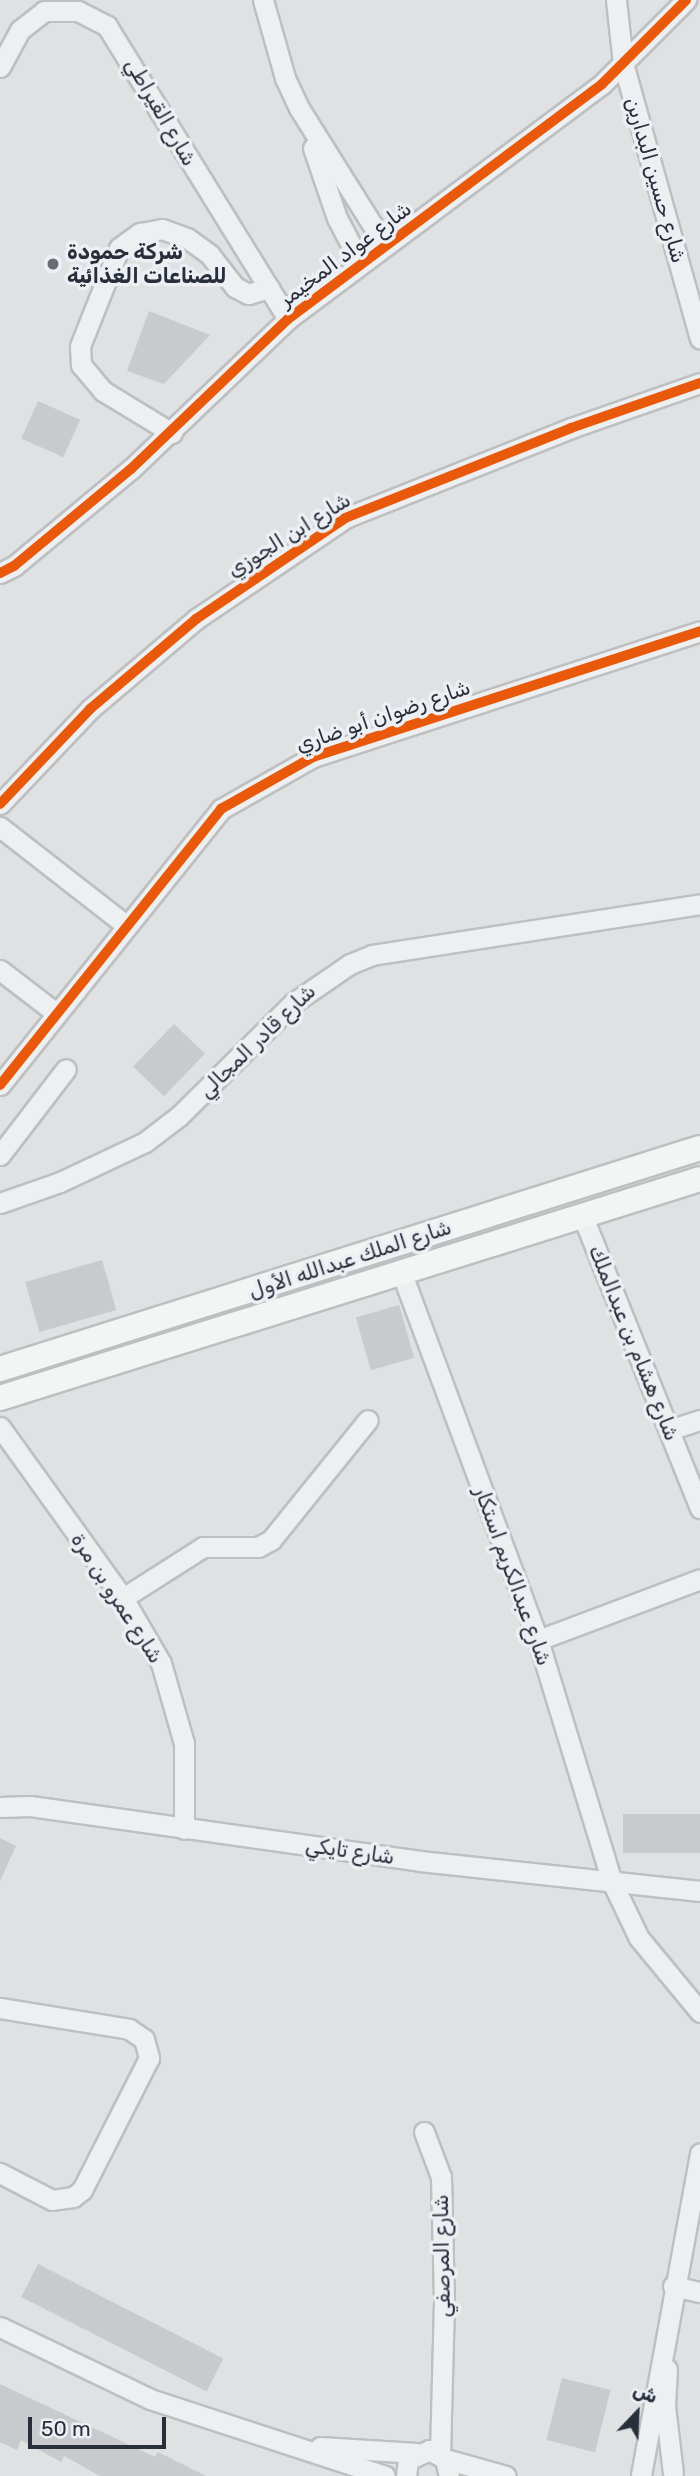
<!DOCTYPE html>
<meta charset="utf-8">
<style>
body{margin:0}
#map{position:relative;width:700px;height:2476px;overflow:hidden;background:#dfe1e3;font-family:Rubik,"Noto Sans Arabic",sans-serif}
div>[style]{position:absolute}
.building>*{inset:0;background:#c9cacd;transform-origin:0 0}
.roads{filter:drop-shadow(2px 0 #bdbfc1) drop-shadow(-2px 0 #bdbfc1) drop-shadow(0 2px #bdbfc1) drop-shadow(0 -2px #bdbfc1)}
.minor>*{height:19px;margin:-9.5px;padding:0 9.5px;transform-origin:9.5px;border-radius:9.5px;background:#eeeff0}
.major>*{height:24px;margin:-12px;padding:0 12px;transform-origin:12px;border-radius:12px;background:#f3f4f4}
.cycleway>*{height:10px;margin:-5px;padding:0 5px;transform-origin:5px;border-radius:5px;background:#e8590c}
.dots>*{width:19px;height:19px;translate:-50% -50%;box-sizing:border-box;border:4px solid #eceff3;border-radius:50%}
span{translate:-50% -50%;white-space:nowrap;text-align:center;line-height:1.15;-webkit-text-stroke:7px #eceff3;paint-order:stroke}
.street-label{font-size:21px;color:#282e3a}
.poi-label{font-size:21px;color:#282e3a;font-weight:700}
.left{translate:0 -50%;text-align:left}
.north{position:absolute;left:602px;top:2378px;width:70px;height:70px;-webkit-text-stroke:5px #eceff3;paint-order:stroke;rotate:23deg;font-size:19px;font-weight:700;line-height:28px;text-align:center;color:#282e3a}
.north::after{content:'';display:block;margin:auto;width:24px;height:32px;background:#282e3a;clip-path:polygon(50% 0,100% 100%,50% 72%,0 100%)}
.scale{position:absolute;left:28px;top:2417px;width:138px;height:32px;box-sizing:border-box;border:4px solid #282e3a;border-top:0;padding-left:9px;font-size:21px;line-height:24px;white-space:nowrap;color:#282e3a;-webkit-text-stroke:5px #eceff3;paint-order:stroke}
</style>
<div id="map">
<div class="building">
<i style="clip-path:polygon(149px 311px,210px 335px,164px 384px,127px 371px)"></i>
<i style="left:38px;top:401px;width:46px;height:41px;rotate:24deg"></i>
<i style="left:174px;top:1024px;width:43px;height:59px;rotate:44deg"></i>
<i style="left:102px;top:1260px;width:52px;height:80px;rotate:74deg"></i>
<i style="left:399px;top:1305px;width:55px;height:45px;rotate:74deg"></i>
<i style="left:700px;top:1814px;width:39px;height:77px;rotate:90deg"></i>
<i style="clip-path:polygon(0 1838px,16px 1846px,0 1881px)"></i>
<i style="left:38px;top:2264px;width:208px;height:37px;rotate:27deg"></i>
<i style="left:562px;top:2378px;width:50px;height:64px;rotate:14deg"></i>
<i style="clip-path:polygon(0 2384px,155px 2457px,158px 2452px,206px 2476px,100px 2476px,64px 2456px,61px 2462px,21px 2440px,17px 2450px,0 2442px)"></i>
</div>
<div class="roads">
<div class="minor">
<i style="left:263px;top:0;width:81px;rotate:74.2deg"></i>
<i style="left:285px;top:78px;width:33px;rotate:65deg"></i>
<i style="left:299px;top:108px;width:162px;rotate:57.9deg"></i>
<i style="left:616px;top:0;width:63px;rotate:83.7deg"></i>
<i style="left:623px;top:63px;width:286px;rotate:74.4deg"></i>
<i style="left:0;top:67px;width:42px;rotate:-61.6deg"></i>
<i style="left:20px;top:30px;width:31px;rotate:-38deg"></i>
<i style="left:44px;top:11px;width:34px"></i>
<i style="left:78px;top:11px;width:33px;rotate:27deg"></i>
<i style="left:107px;top:26px;width:344px;rotate:58.3deg"></i>
<i style="left:313px;top:148px;width:74px;rotate:71.1deg"></i>
<i style="left:337px;top:218px;width:50px;rotate:62.4deg"></i>
<i style="left:172px;top:433px;width:81px;rotate:-148.7deg"></i>
<i style="left:103px;top:391px;width:34px;rotate:-130deg"></i>
<i style="left:81px;top:365px;width:19px;rotate:-93deg"></i>
<i style="left:80px;top:346px;width:105px;rotate:-68.3deg"></i>
<i style="left:119px;top:248px;width:26px;rotate:-36deg"></i>
<i style="left:140px;top:233px;width:22px;rotate:-10deg"></i>
<i style="left:162px;top:229px;width:27px;rotate:20deg"></i>
<i style="left:187px;top:238px;width:29px;rotate:36deg"></i>
<i style="left:210px;top:255px;width:41px;rotate:52deg"></i>
<i style="left:235px;top:287px;width:15px;rotate:28deg"></i>
<i style="left:248px;top:294px;width:22px;rotate:-16deg"></i>
<i style="left:0;top:573px;width:16px;rotate:-27deg"></i>
<i style="left:14px;top:566px;width:152px;rotate:-39.7deg"></i>
<i style="left:131px;top:469px;width:217px;rotate:-43.7deg"></i>
<i style="left:288px;top:319px;width:392px;rotate:-36.8deg"></i>
<i style="left:602px;top:84px;width:119px;rotate:-45deg"></i>
<i style="left:0;top:804px;width:131px;rotate:-46.5deg"></i>
<i style="left:90px;top:709px;width:139px;rotate:-40.3deg"></i>
<i style="left:196px;top:619px;width:180px;rotate:-34.1deg"></i>
<i style="left:345px;top:518px;width:243px;rotate:-21.7deg"></i>
<i style="left:571px;top:428px;width:137px;rotate:-19.2deg"></i>
<i style="left:0;top:827px;width:161px;rotate:37.9deg"></i>
<i style="left:0;top:970px;width:71px;rotate:37.5deg"></i>
<i style="left:0;top:1085px;width:354px;rotate:-51.3deg"></i>
<i style="left:221px;top:809px;width:106px;rotate:-29.5deg"></i>
<i style="left:313px;top:757px;width:407px;rotate:-18deg"></i>
<i style="left:0;top:1155px;width:108px;rotate:-52.5deg"></i>
<i style="left:0;top:1203px;width:64px;rotate:-19.3deg"></i>
<i style="left:60px;top:1182px;width:94px;rotate:-25.2deg"></i>
<i style="left:145px;top:1142px;width:43px;rotate:-37.4deg"></i>
<i style="left:179px;top:1116px;width:161px;rotate:-44.7deg"></i>
<i style="left:293px;top:1003px;width:69px;rotate:-34.4deg"></i>
<i style="left:350px;top:964px;width:24px;rotate:-22deg"></i>
<i style="left:372px;top:955px;width:332px;rotate:-8.8deg"></i>
<i style="left:583px;top:1217px;width:314px;rotate:68.1deg"></i>
<i style="left:402px;top:1274px;width:390px;rotate:69.6deg"></i>
<i style="left:538px;top:1640px;width:253px;rotate:73deg"></i>
<i style="left:612px;top:1882px;width:62px;rotate:64.3deg"></i>
<i style="left:639px;top:1938px;width:96px;rotate:50.5deg"></i>
<i style="left:0;top:1427px;width:211px;rotate:54.3deg"></i>
<i style="left:123px;top:1598px;width:75px;rotate:59.7deg"></i>
<i style="left:161px;top:1663px;width:83px;rotate:74deg"></i>
<i style="left:184px;top:1743px;width:86px;rotate:90deg"></i>
<i style="left:669px;top:1430px;width:33px;rotate:-18deg"></i>
<i style="left:123px;top:1598px;width:95px;rotate:-32.5deg"></i>
<i style="left:203px;top:1547px;width:55px"></i>
<i style="left:258px;top:1547px;width:15px;rotate:-28deg"></i>
<i style="left:271px;top:1540px;width:154px;rotate:-51.1deg"></i>
<i style="left:538px;top:1640px;width:173px;rotate:-20.6deg"></i>
<i style="left:0;top:1807px;width:30px;rotate:-2deg"></i>
<i style="left:30px;top:1806px;width:394px;rotate:8deg"></i>
<i style="left:420px;top:1861px;width:282px;rotate:6.1deg"></i>
<i style="left:0;top:2008px;width:131px;rotate:9.2deg"></i>
<i style="left:129px;top:2029px;width:18px;rotate:34deg"></i>
<i style="left:144px;top:2039px;width:20px;rotate:75deg"></i>
<i style="left:149px;top:2058px;width:148px;rotate:116.9deg"></i>
<i style="left:82px;top:2190px;width:11px;rotate:142deg"></i>
<i style="left:73px;top:2197px;width:21px;rotate:172deg"></i>
<i style="left:52px;top:2200px;width:59px;rotate:-152.6deg"></i>
<i style="left:424px;top:2132px;width:48px;rotate:69.3deg"></i>
<i style="left:441px;top:2177px;width:125px;rotate:88.6deg"></i>
<i style="left:444px;top:2302px;width:152px;rotate:91.5deg"></i>
<i style="left:673px;top:2286px;width:28px;rotate:13deg"></i>
<i style="left:0;top:2327px;width:166px;rotate:25.6deg"></i>
<i style="left:150px;top:2399px;width:247px;rotate:18.1deg"></i>
<i style="left:667px;top:2369px;width:37px;rotate:93deg"></i>
<i style="left:665px;top:2406px;width:67px;rotate:83.2deg"></i>
<i style="left:320px;top:2447px;width:97px;rotate:3.5deg"></i>
<i style="left:445px;top:2459px;width:63px;rotate:15.6deg"></i>
<i style="left:641px;top:2475px;width:327px;rotate:-79.6deg"></i>
<i style="left:406px;top:2476px;width:16px;rotate:-83deg"></i>
<i style="left:408px;top:2460px;width:23px;rotate:-25deg"></i>
<i style="left:429px;top:2450px;width:18px;rotate:29deg"></i>
<i style="left:445px;top:2459px;width:17px;rotate:77deg"></i>
</div>
<div class="major">
<i style="left:0;top:1369px;width:734px;rotate:-17.52deg"></i>
<i style="left:0;top:1398px;width:733px;rotate:-17.37deg"></i>
</div>
</div>
<div class="cycleway">
<i style="left:0;top:573px;width:16px;rotate:-27deg"></i>
<i style="left:14px;top:566px;width:152px;rotate:-39.7deg"></i>
<i style="left:131px;top:469px;width:217px;rotate:-43.7deg"></i>
<i style="left:288px;top:319px;width:392px;rotate:-36.8deg"></i>
<i style="left:602px;top:84px;width:119px;rotate:-45deg"></i>
<i style="left:0;top:804px;width:131px;rotate:-46.5deg"></i>
<i style="left:90px;top:709px;width:139px;rotate:-40.3deg"></i>
<i style="left:196px;top:619px;width:180px;rotate:-34.1deg"></i>
<i style="left:345px;top:518px;width:243px;rotate:-21.7deg"></i>
<i style="left:571px;top:428px;width:137px;rotate:-19.2deg"></i>
<i style="left:0;top:1085px;width:354px;rotate:-51.3deg"></i>
<i style="left:221px;top:809px;width:106px;rotate:-29.5deg"></i>
<i style="left:313px;top:757px;width:407px;rotate:-18deg"></i>
</div>
<div class="dots">
<i style="left:53px;top:264px;background:#686d75"></i>
</div>
<div class="street-label">
<span style="left:161px;top:112px;rotate:60deg">شارع القيراطي</span>
<span style="left:656px;top:180px;rotate:74deg">شارع حسين البدارين</span>
<span style="left:345px;top:254px;rotate:-37deg">شارع عواد المخيمر</span>
<span style="left:289px;top:535px;rotate:-32deg">شارع ابن الجوزي</span>
<span style="left:383px;top:716px;rotate:-19deg">شارع رضوان أبو ضاري</span>
<span style="left:257px;top:1041px;rotate:-44deg">شارع قادر المجالي</span>
<span style="left:350px;top:1259px;rotate:-18deg">شارع الملك عبدالله الأول</span>
<span style="left:634px;top:1343px;rotate:68deg">شارع هشام بن عبدالملك</span>
<span style="left:513px;top:1576px;rotate:70deg">شارع عبدالكريم استكار</span>
<span style="left:117px;top:1598px;rotate:57deg">شارع عمرو بن مرة</span>
<span style="left:350px;top:1851px;rotate:8deg">شارع تايكي</span>
<span style="left:442px;top:2256px;rotate:-91deg">شارع المرصفي</span>
</div>
<div class="poi-label">
<span class="left" style="left:67px;top:264px">شركة حمودة<br>للصناعات الغذائية</span>
</div>
<div class="north">ش</div>
<div class="scale">50 m</div>
</div>
